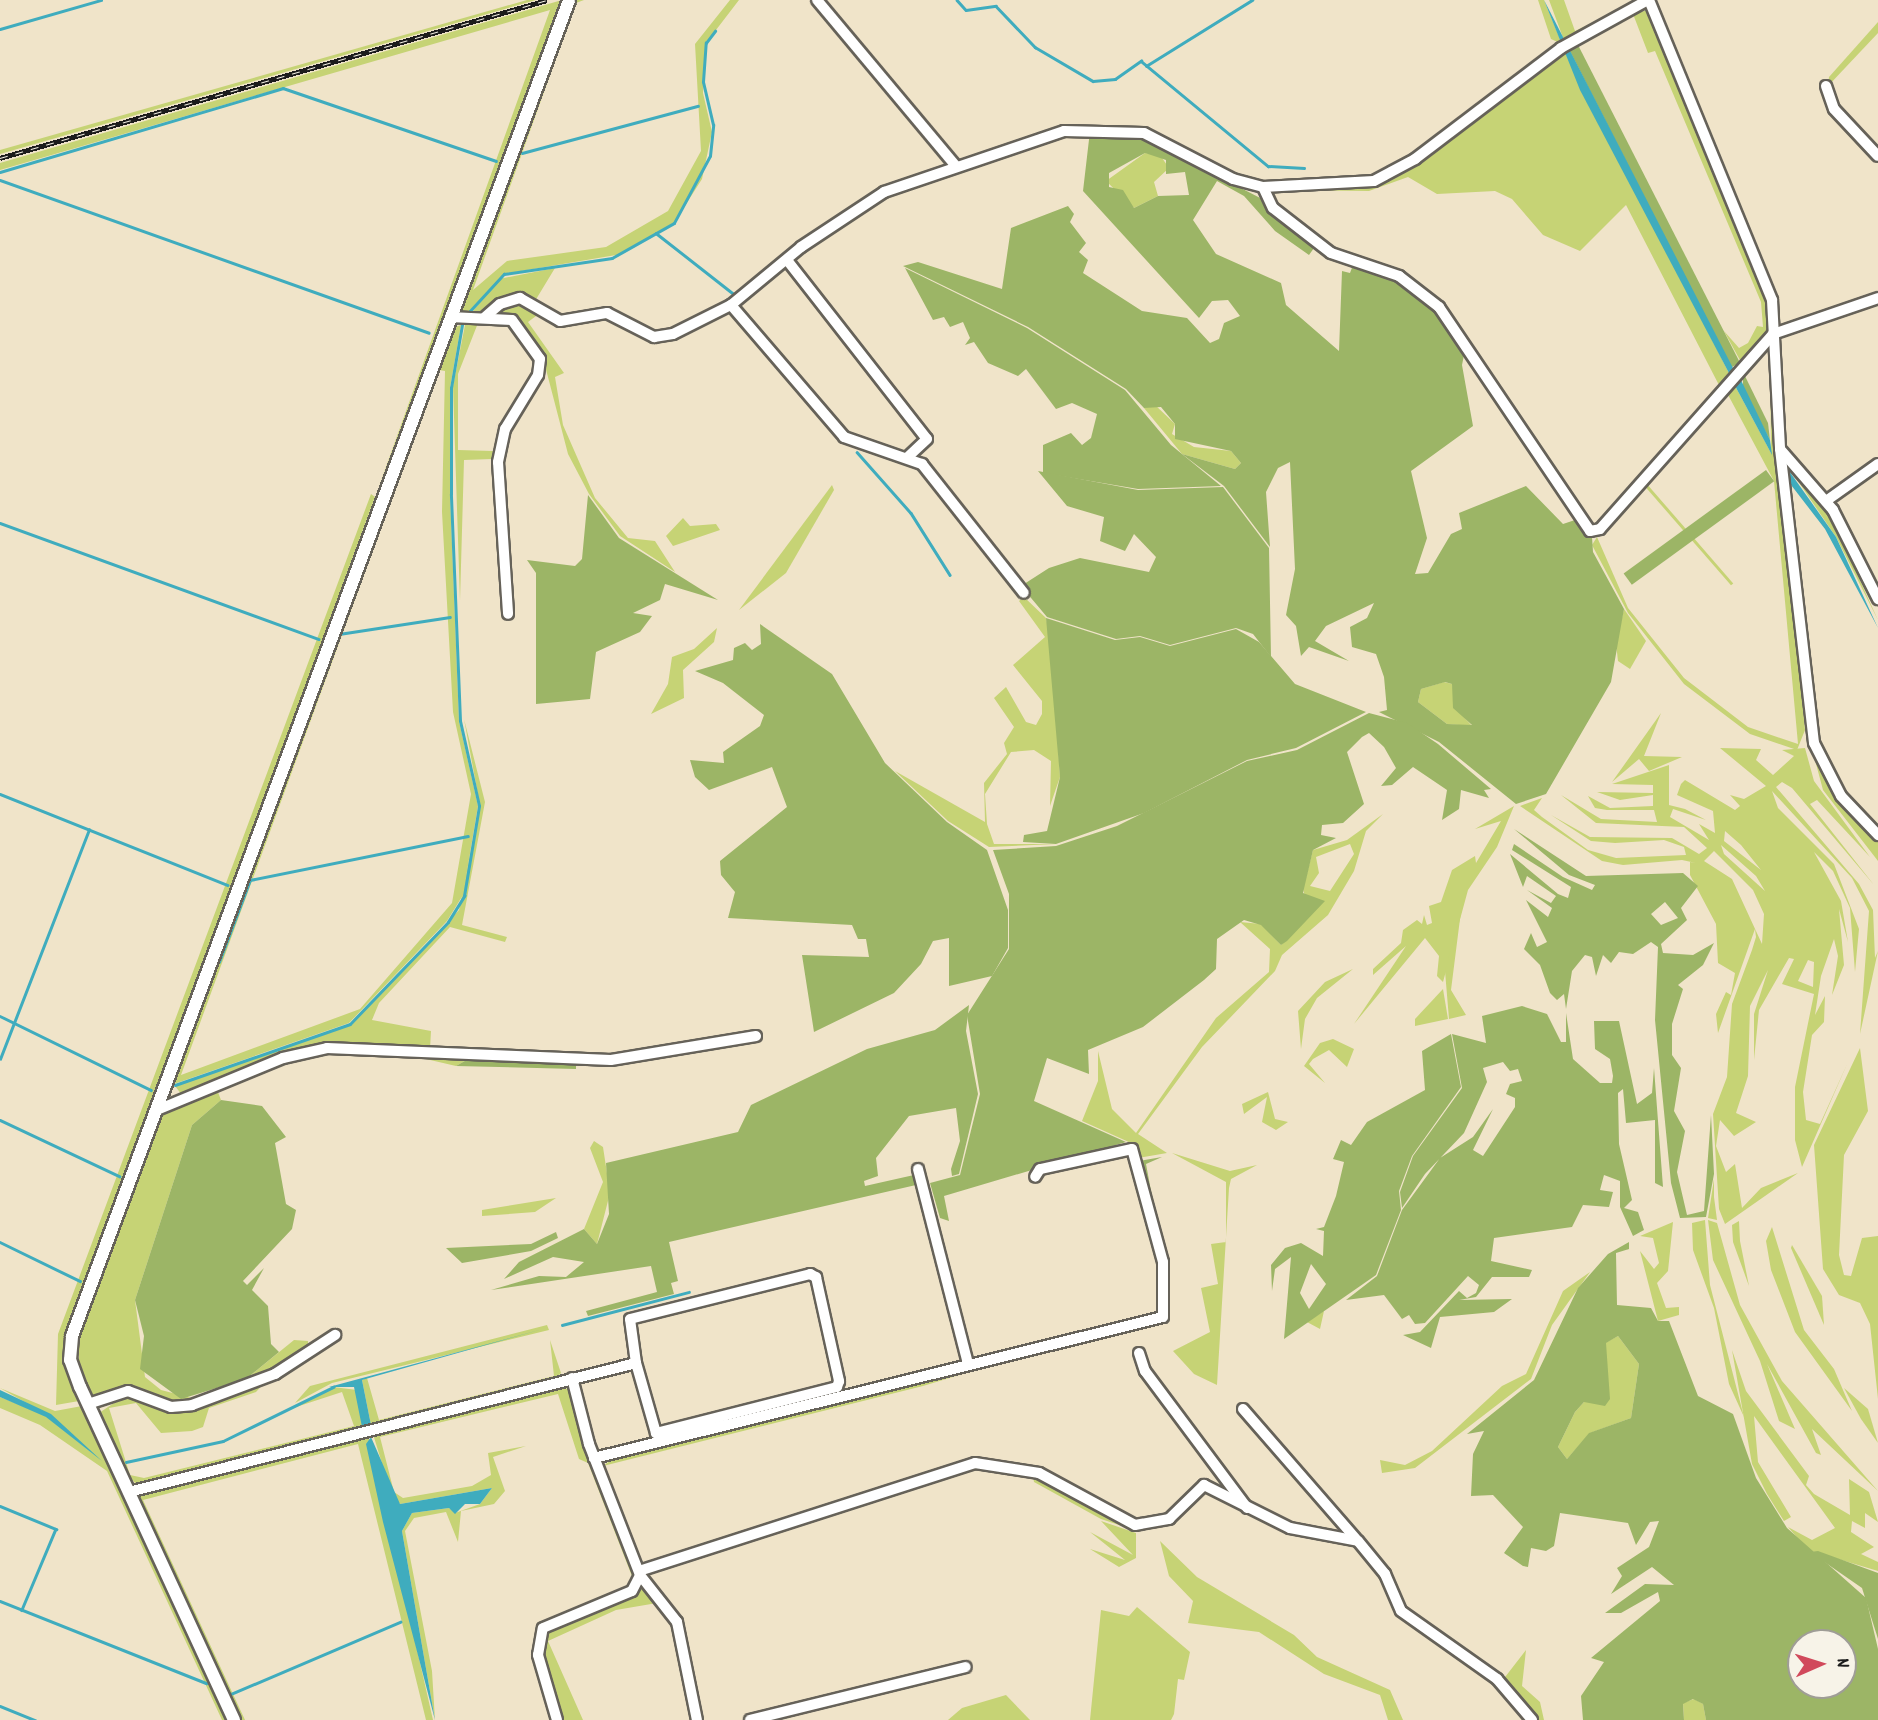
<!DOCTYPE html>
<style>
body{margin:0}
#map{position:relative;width:1878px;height:1720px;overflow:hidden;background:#f0e4c9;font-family:Dekko,sans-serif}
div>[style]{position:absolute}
.green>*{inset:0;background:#c6d375;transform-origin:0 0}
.forest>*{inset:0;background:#9cb566;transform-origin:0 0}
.water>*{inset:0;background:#3facbe}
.stream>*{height:2.5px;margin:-1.25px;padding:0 1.25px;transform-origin:1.25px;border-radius:1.25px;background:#3facbe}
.roads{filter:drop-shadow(2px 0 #666259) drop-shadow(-2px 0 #666259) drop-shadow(0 2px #666259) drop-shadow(0 -2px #666259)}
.minor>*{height:10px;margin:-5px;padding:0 5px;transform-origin:5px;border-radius:5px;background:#fff}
.major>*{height:12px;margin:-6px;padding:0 6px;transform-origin:6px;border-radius:6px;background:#fff}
.rail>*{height:5px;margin-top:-2.5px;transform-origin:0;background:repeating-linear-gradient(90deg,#f7f3e8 0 8px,#1c1c1c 0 16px);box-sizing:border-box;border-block:2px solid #1c1c1c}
span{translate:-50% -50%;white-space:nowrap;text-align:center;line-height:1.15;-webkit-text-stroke:5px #f7f3e8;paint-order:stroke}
.north{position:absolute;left:1787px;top:1629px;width:70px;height:70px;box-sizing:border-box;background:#f7f3e8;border:2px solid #9f9d96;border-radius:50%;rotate:87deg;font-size:19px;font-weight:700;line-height:28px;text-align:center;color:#1c1c1c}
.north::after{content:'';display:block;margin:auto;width:24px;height:32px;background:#d1495b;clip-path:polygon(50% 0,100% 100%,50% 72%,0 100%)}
</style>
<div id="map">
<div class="green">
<i style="clip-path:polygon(527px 0,536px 0,0 154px,0 150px)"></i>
<i style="clip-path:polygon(562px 0,378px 489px,550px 10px,0 170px,0 163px)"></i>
<i style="clip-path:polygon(572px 0,584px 0,576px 3px,473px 290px,507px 261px,606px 247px,668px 211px,701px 151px,695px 44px,730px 0,739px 0,706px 43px,703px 93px,712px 132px,702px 179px,674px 223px,622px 254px,504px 274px,465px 316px,458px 306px)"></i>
<i style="clip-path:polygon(1538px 0,1544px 0,1562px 44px,1551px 39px)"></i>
<i style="clip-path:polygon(1549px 0,1564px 0,1575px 31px,1639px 0,1565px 43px)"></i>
<i style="clip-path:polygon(1648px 10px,1767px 300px,1768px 334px,1741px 362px,1724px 331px,1739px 348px,1748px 343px,1757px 326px,1763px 327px,1761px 302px,1655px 51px,1648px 53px,1633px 14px)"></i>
<i style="clip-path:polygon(1878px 22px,1878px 33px,1828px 86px,1829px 77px)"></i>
<i style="clip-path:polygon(1564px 50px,1730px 375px,1721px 389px,1626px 205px,1580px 251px,1543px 235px,1512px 199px,1495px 191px,1437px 194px,1408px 177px,1369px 191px,1272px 190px,1394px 177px)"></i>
<i style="clip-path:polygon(1145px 153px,1160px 155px,1169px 168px,1154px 182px,1158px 196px,1134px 208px,1106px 181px)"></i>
<i style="clip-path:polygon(555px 268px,535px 301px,524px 298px,468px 317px,499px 279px)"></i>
<i style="clip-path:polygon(518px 301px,540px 313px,528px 322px,564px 373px,555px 377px,563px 425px,595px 498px,628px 538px,655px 541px,675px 572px,620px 536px,589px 494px,568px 454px,542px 354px,520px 322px,494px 314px)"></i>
<i style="clip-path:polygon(478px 323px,458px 374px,458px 450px,493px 451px,492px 459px,464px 460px,460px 601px,453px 386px,465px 325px)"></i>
<i style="clip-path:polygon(evenodd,461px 325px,450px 388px,450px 494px,459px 721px,478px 806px,463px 895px,447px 921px,349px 1023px,174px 1084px,452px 328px,461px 325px,439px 370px,445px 371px,442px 512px,453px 712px,471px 794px,452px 903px,360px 1009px,181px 1075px,439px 370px)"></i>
<i style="clip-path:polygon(1770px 347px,1805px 730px,1797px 750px,1750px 734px,1684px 684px,1628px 613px,1592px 545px,1597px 537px,1628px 608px,1684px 678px,1748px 727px,1798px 744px,1774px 481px,1726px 391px,1733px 382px,1771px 453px)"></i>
<i style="clip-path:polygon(1154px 404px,1175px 424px,1172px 434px,1194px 447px,1231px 451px,1241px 463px,1235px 469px,1182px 454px,1144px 408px)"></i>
<i style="clip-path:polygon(1785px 462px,1827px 508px,1878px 620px,1836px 537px)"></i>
<i style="left:1646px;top:483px;width:133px;height:3px;rotate:49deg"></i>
<i style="clip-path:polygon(832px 485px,834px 490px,786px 573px,739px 610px)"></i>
<i style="clip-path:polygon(371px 494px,375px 497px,67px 1332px,63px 1356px,79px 1401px,56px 1405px,58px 1334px)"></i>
<i style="clip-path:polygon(683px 518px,690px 526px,716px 524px,720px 530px,673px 546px,666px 536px)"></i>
<i style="clip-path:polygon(1024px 597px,1046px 618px,1052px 647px,1060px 777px,1050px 806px,1051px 761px,1034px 750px,1011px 752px,985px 794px,987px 824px,994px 844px,1056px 844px,989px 847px,948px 821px,895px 771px,985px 822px,984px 783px,1007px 754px,1004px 743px,1014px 727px,994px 698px,1006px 687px,1026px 722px,1036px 725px,1042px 714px,1042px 701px,1013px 665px,1045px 637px,1019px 601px)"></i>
<i style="clip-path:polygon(1624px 609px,1646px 641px,1630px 669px,1618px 661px,1616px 644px)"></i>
<i style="clip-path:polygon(717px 628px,714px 642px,683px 670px,684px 698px,651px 714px,668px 684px,672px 657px,694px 649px)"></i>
<i style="clip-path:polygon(1444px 682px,1452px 684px,1459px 712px,1472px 726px,1447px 724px,1418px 702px,1421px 689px)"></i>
<i style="clip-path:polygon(1661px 713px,1644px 756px,1682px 757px,1649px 771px,1639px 759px,1612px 782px)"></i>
<i style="clip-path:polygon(464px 719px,485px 802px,462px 925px,507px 937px,505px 942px,450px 927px,379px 1003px,372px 1020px,431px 1031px,430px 1049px,328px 1045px,182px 1095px,175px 1086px,350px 1025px,459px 910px,480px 806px)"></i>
<i style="clip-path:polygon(evenodd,1720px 748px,1761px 749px,1756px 760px,1773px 775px,1794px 756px,1782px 750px,1805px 748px,1814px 781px,1870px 857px,1817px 800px,1810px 804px,1874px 885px,1792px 788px,1782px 782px,1776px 787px,1859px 884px,1873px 910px,1875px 958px,1878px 951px,1860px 1034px,1869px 911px,1852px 878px,1772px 791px,1778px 808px,1834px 864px,1859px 929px,1855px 972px,1850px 908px,1833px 871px,1814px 852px,1841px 901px,1848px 942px,1839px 909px,1844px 965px,1832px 995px,1838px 956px,1834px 939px,1821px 976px,1815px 1015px,1825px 996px,1824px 1022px,1812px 1035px,1803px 1092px,1806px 1120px,1820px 1124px,1848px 1062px,1802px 1167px,1795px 1140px,1795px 1087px,1814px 994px,1782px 984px,1794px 959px,1789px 958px,1759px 1010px,1754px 1060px,1754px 1014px,1768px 970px,1750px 1006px,1748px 1076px,1736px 1113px,1756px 1122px,1734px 1136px,1720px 1120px,1716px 1146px,1726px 1172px,1735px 1164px,1742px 1208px,1761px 1188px,1798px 1173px,1725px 1224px,1719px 1209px,1713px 1114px,1727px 1077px,1732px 1004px,1752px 950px,1756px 937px,1755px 929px,1718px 1033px,1716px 1014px,1726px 992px,1731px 995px,1735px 973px,1718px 963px,1716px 924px,1690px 875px,1690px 862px,1696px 863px,1682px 860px,1623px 865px,1602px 861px,1520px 806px,1542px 798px,1534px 810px,1542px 817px,1588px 850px,1616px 858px,1686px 855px,1684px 847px,1664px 840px,1615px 843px,1591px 841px,1551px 815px,1590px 837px,1672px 838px,1699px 854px,1707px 848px,1684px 827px,1596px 823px,1561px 795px,1601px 819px,1657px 822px,1654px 810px,1607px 810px,1595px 808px,1588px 796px,1610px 808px,1653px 806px,1653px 795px,1620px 800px,1597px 792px,1653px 793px,1653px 785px,1612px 784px,1669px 765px,1669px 805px,1685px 809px,1706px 820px,1673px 809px,1670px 817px,1709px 840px,1699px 824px,1715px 833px,1713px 811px,1677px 795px,1681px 784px,1685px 780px,1735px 810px,1740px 806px,1730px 795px,1744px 799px,1766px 786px,1720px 748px,1725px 831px,1741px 845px,1761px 870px,1724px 841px,1725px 831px,1720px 748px,1721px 845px,1756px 876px,1765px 891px,1724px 854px,1721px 845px,1720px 748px,1714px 851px,1753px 890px,1764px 914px,1762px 944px,1732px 879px,1704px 861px,1714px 851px,1720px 748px,1808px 960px,1814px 962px,1813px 987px,1798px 981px,1808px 960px)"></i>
<i style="clip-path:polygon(1815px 760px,1840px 801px,1878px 841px,1878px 861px,1823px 790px)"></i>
<i style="clip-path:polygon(1514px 806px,1497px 847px,1468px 890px,1443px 982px,1437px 976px,1439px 956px,1425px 938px,1354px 1024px,1406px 946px,1373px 975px,1373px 969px,1401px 943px,1403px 930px,1417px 920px,1422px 924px,1424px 915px,1427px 925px,1432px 923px,1429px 906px,1441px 902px,1452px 870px,1475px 856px,1476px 863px,1501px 821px,1475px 829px)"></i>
<i style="clip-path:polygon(evenodd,1383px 814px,1366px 831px,1354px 871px,1328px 915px,1282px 955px,1275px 971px,1202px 1047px,1138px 1134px,1167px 1153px,1138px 1158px,1131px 1143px,1082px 1121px,1098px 1081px,1098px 1051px,1112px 1109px,1136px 1133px,1216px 1018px,1269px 972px,1270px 949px,1240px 922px,1261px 924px,1281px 945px,1310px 916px,1303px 889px,1313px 850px,1347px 840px,1383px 814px,1350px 844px,1354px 854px,1330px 891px,1310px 886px,1319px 873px,1316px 857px,1350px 844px)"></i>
<i style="clip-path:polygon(1461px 911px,1451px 990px,1466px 1015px,1449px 1019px,1445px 971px)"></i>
<i style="clip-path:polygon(1353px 969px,1317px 998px,1305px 1019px,1301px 1049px,1298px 1011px,1325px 982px)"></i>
<i style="clip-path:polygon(1443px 989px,1448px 1019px,1415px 1026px,1415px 1019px)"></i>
<i style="clip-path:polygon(1333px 1039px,1354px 1049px,1347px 1067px,1329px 1050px,1313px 1059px,1309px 1064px,1325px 1083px,1304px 1066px,1320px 1043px)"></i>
<i style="clip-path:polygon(1860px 1048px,1868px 1111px,1844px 1155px,1839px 1255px,1844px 1275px,1851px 1276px,1862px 1238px,1878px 1236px,1878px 1399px,1870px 1324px,1860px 1303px,1839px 1295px,1823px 1269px,1814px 1145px)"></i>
<i style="clip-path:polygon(413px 1056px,470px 1058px,456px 1066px)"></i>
<i style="clip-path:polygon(216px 1087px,221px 1100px,192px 1125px,135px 1300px,145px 1377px,161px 1390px,192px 1398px,246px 1379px,294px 1340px,308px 1341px,308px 1350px,254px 1380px,197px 1401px,171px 1402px,143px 1391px,93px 1399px,79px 1361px,79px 1341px,135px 1181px,163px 1115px)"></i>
<i style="clip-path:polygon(1268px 1092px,1275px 1119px,1288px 1122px,1276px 1130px,1262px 1122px,1267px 1097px,1244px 1114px,1242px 1104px)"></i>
<i style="clip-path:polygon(594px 1141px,603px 1147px,610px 1193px,597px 1244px,584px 1229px,603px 1182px,590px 1148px)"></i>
<i style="clip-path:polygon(1172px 1153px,1230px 1171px,1257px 1165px,1231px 1179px,1229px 1188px,1217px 1385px,1194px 1374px,1173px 1351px,1210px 1332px,1201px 1288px,1218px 1284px,1211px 1244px,1226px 1242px,1226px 1182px)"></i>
<i style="clip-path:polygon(1714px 1179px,1714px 1197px,1717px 1220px,1708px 1218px)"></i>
<i style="clip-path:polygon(556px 1198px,535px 1212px,482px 1216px,482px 1210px)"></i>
<i style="clip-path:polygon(1705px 1220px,1710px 1285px,1744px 1417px,1729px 1384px,1714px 1308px,1693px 1250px,1692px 1223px)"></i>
<i style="clip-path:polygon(1708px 1220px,1717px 1223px,1740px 1305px,1782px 1381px,1878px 1491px,1812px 1429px,1821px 1455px,1816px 1453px,1767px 1364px,1795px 1429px,1779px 1421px,1760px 1361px,1713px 1260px)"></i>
<i style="clip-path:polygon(1739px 1221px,1740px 1241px,1749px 1286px,1733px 1242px,1732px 1225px)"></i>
<i style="clip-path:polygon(1673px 1222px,1668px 1271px,1657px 1283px,1666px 1308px,1679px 1307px,1679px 1315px,1658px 1321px,1640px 1251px,1654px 1269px,1659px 1263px,1653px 1238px,1640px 1236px)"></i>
<i style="clip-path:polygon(1772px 1227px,1804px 1330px,1834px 1369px,1852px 1411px,1795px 1332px,1771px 1270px,1766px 1241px)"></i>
<i style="clip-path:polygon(1792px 1245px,1822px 1296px,1824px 1325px,1791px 1248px)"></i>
<i style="clip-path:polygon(1590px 1272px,1552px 1325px,1531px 1379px,1415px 1468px,1382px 1473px,1380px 1460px,1405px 1465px,1432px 1451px,1502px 1386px,1526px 1374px,1563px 1291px)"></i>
<i style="clip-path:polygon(1324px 1311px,1320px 1329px,1307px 1322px,1298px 1327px)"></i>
<i style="clip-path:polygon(547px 1325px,549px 1330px,332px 1383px,295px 1403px,310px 1386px)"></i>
<i style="clip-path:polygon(1618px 1336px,1639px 1364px,1631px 1418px,1590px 1433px,1567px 1459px,1558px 1447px,1575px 1412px,1584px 1402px,1609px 1399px,1605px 1343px)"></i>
<i style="clip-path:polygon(550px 1340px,561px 1373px,555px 1379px,371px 1425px,362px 1380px,367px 1378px,379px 1420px,554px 1376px)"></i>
<i style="clip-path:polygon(1732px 1350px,1746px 1391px,1809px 1476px,1806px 1485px,1814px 1494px,1850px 1515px,1849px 1479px,1869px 1492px,1878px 1522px,1865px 1513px,1865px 1528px,1852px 1521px,1851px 1532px,1874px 1547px,1861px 1554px,1878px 1562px,1878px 1571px,1808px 1550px,1788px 1527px,1812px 1540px,1835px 1528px,1754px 1416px,1758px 1462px,1791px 1517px,1784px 1521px,1767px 1494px,1752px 1464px)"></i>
<i style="clip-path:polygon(964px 1368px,966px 1373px,923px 1386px,603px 1466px,615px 1457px)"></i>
<i style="clip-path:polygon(266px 1381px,256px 1392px,209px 1408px,203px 1427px,192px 1431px,161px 1433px,136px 1403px,109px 1408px,130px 1475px,144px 1478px,354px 1426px,342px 1392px,293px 1408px,333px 1387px,357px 1390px,366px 1426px,136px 1484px,125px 1471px,99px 1413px,123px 1397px,162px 1408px)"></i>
<i style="clip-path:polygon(561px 1387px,572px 1390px,592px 1465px,635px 1564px,638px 1576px,635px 1584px,588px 1463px,579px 1459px,558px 1394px,380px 1437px,394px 1492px,403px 1498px,472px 1486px,491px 1475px,488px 1453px,526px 1446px,493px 1457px,505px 1491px,494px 1504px,461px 1511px,458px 1542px,446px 1512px,414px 1518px,405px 1531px,432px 1671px,435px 1720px,402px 1531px,412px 1513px,449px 1508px,455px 1513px,480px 1504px,492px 1488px,400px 1504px,391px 1493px,373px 1434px)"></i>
<i style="clip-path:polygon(0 1388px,55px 1411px,82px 1406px,228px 1720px,222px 1720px,107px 1471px,40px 1425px,0 1408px,0 1397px,55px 1419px)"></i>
<i style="clip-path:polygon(1844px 1388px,1868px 1409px,1878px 1443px,1861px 1419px)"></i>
<i style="clip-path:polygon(368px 1434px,433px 1720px,426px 1720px,358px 1444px,143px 1500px,245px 1720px,240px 1720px,137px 1497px)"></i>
<i style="clip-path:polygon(1033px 1476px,1094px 1508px,1128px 1528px,1101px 1519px,1034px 1482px)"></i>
<i style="clip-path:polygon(1101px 1521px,1136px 1533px,1136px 1558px,1119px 1567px,1090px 1549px,1125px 1560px,1090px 1532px,1133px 1555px)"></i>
<i style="clip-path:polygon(1160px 1541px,1197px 1577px,1294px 1635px,1317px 1657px,1390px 1690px,1403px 1720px,1388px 1720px,1380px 1695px,1324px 1674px,1259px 1632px,1188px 1623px,1193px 1601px,1169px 1576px)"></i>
<i style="clip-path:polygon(644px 1587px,657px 1603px,616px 1610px,548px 1641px,583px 1720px,559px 1720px,540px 1656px,545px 1633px)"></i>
<i style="clip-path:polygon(1137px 1607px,1190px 1652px,1184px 1680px,1178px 1679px,1174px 1714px,1171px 1720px,1090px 1720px,1101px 1610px,1129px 1616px)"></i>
<i style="clip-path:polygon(1526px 1650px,1522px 1686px,1540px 1702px,1544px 1720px,1533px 1720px,1502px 1681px)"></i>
<i style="clip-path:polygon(1006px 1695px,1030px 1720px,948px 1720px,962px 1708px)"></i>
<i style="clip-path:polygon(1694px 1699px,1703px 1704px,1706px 1720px,1684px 1720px,1683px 1703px)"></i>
</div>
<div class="forest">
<i style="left:1577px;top:43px;width:359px;height:10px;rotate:63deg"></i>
<i style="clip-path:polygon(evenodd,1090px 131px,1136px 134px,1266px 201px,1329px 257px,1314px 248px,1309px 255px,1275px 231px,1244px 196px,1217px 181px,1193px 220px,1216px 254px,1281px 283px,1286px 305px,1339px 351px,1342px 271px,1350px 273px,1353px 265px,1383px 271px,1429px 299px,1465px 350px,1462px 365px,1473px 426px,1411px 471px,1427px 538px,1415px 574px,1428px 573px,1451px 534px,1462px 529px,1459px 513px,1526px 486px,1563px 524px,1578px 519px,1592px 537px,1593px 552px,1624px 609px,1611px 682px,1546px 794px,1516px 804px,1439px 742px,1379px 712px,1387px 710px,1384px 677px,1376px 654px,1352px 647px,1350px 627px,1367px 618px,1374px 603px,1326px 626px,1315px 641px,1349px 661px,1309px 647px,1301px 656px,1296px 626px,1286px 615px,1295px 569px,1290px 462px,1278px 468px,1266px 492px,1270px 547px,1224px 486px,1182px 454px,1235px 469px,1241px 463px,1231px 451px,1175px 439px,1175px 424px,1161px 407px,1144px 408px,1126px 389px,1028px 327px,903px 266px,918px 262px,1002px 289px,1011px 228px,1068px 206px,1074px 214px,1070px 222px,1086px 243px,1079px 252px,1088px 260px,1083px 273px,1142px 311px,1187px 318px,1210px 343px,1219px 339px,1224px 323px,1240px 316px,1228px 300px,1212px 301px,1199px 318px,1083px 191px,1090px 131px,1145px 153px,1166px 160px,1166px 174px,1185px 172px,1189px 195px,1158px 196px,1134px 208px,1123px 190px,1109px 187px,1109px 173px,1145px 153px,1090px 131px,1445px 682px,1452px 684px,1453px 708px,1472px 725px,1447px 724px,1418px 702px,1421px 689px,1445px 682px)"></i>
<i style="clip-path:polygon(905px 268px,1027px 328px,1125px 390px,1171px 445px,1221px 486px,1138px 489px,1043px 473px,1043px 445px,1071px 433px,1082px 445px,1091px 438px,1097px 414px,1072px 403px,1056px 409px,1026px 369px,1018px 376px,988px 363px,974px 342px,965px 345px,970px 338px,963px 322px,950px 327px,944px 317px,933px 320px)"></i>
<i style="clip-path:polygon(1743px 372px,1768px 423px,1770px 440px,1743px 389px)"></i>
<i style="left:1766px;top:470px;width:14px;height:176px;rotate:54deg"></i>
<i style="clip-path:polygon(1038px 471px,1138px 490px,1223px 487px,1269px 548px,1271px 657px,1253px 634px,1236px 628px,1170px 645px,1140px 636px,1116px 639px,1047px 617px,1021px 586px,1049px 568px,1080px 558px,1149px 572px,1156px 557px,1134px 534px,1125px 551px,1100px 541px,1104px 517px,1067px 506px)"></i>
<i style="clip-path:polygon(588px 495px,619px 538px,718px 600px,665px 584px,660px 600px,633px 613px,652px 616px,640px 632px,596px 652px,590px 699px,536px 704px,536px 573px,527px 560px,575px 566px,582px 559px)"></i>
<i style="clip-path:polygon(1046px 618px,1115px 640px,1140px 637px,1170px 646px,1236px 629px,1259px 642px,1295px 684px,1366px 712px,1296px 748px,1247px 760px,1144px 813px,1056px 844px,1023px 842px,1024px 835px,1047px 831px,1060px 777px)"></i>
<i style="clip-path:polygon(760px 624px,832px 674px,885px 763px,947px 822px,987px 850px,1008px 910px,1008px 948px,992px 976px,949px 986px,949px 938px,933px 941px,921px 964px,894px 993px,814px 1032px,802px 955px,869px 957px,866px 939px,858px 939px,852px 925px,728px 918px,735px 892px,721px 875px,720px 861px,787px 807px,772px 767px,709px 790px,695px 777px,690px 760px,724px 763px,723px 752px,760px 726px,764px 715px,723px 683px,695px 671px,733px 660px,734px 648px,745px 643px,752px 650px,761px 644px)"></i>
<i style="clip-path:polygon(1369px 713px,1407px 723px,1438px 744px,1491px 789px,1484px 790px,1489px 798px,1461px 790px,1459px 809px,1442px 820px,1447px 790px,1413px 767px,1392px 785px,1381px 786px,1396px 768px,1384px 747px,1369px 733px,1362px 737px,1347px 752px,1364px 804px,1343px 823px,1322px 825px,1321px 835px,1336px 838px,1313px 850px,1303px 893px,1325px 901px,1287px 941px,1281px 945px,1261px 925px,1244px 920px,1217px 939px,1216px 969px,1204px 980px,1143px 1027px,1088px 1050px,1089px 1074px,1047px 1058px,1034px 1101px,1126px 1142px,944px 1196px,949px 1221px,940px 1218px,930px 1183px,960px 1175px,980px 1094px,967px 1015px,1009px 949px,1009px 894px,993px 850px,1056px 846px,1117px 826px,1247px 761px,1297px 750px)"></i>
<i style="clip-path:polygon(evenodd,1514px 829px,1586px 876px,1683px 873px,1698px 886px,1681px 908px,1687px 920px,1661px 944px,1663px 953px,1693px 955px,1714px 943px,1703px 965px,1678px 985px,1683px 989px,1672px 1024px,1672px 1055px,1681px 1068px,1674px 1111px,1685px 1131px,1677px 1172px,1687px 1215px,1704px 1211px,1711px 1115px,1714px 1174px,1706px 1217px,1680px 1218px,1671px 1183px,1655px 1020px,1658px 947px,1651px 942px,1633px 954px,1619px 952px,1611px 963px,1603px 955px,1596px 976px,1592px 957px,1585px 955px,1572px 971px,1566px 1009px,1564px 994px,1557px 1000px,1550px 993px,1540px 965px,1524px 949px,1531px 933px,1537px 947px,1547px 942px,1526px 900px,1548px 917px,1552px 908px,1527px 890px,1551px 903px,1556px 896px,1527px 876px,1523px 887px,1510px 854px,1558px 894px,1568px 898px,1571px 887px,1512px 850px,1514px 844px,1563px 877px,1592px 890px,1595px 885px,1569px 875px,1514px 829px,1665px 902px,1678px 918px,1661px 925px,1651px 914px,1665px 902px)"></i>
<i style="clip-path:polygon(969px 1005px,966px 1031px,978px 1094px,959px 1174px,952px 1176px,951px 1169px,960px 1141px,956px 1108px,909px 1116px,876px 1158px,878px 1176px,864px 1181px,865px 1186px,914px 1175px,916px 1185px,669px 1242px,678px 1281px,671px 1283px,674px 1294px,588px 1316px,586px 1311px,657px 1292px,651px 1266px,491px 1290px,539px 1276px,566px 1277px,584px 1262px,553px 1257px,504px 1279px,519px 1262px,584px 1229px,597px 1244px,609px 1214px,606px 1163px,738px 1132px,751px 1105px,867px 1049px,935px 1030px)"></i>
<i style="clip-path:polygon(1522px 1006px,1547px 1014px,1561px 1042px,1566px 1042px,1566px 1013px,1573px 1059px,1600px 1083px,1612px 1083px,1613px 1076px,1610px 1059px,1595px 1049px,1594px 1021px,1619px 1021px,1637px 1104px,1652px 1093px,1654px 1068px,1663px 1187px,1655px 1183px,1655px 1120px,1626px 1123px,1623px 1089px,1618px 1093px,1619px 1144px,1632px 1200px,1624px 1208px,1638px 1212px,1644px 1230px,1633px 1236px,1620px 1207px,1620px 1181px,1604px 1175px,1600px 1190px,1613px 1192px,1609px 1207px,1583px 1205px,1572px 1227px,1494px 1238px,1491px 1261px,1532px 1270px,1529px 1277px,1492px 1277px,1476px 1297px,1459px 1300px,1512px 1299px,1494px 1312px,1440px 1317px,1431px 1348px,1403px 1335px,1420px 1332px,1459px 1291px,1467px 1298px,1476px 1293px,1479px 1285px,1468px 1276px,1425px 1323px,1415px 1324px,1409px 1315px,1402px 1319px,1384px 1295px,1346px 1300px,1377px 1276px,1402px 1210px,1440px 1158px,1473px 1137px,1493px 1109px,1473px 1150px,1483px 1156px,1515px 1107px,1515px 1098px,1506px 1094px,1510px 1084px,1522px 1081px,1518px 1069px,1510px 1071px,1503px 1062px,1483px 1068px,1487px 1082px,1464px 1133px,1425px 1174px,1402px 1208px,1400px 1192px,1413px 1156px,1462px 1088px,1452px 1034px,1486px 1043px,1482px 1016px)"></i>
<i style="clip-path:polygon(evenodd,1451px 1034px,1461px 1087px,1412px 1156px,1399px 1191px,1401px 1210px,1376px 1275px,1284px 1339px,1291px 1257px,1275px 1269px,1272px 1291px,1271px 1265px,1285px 1248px,1301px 1243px,1323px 1256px,1324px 1231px,1316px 1229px,1324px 1227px,1336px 1196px,1344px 1162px,1333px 1159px,1341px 1140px,1351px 1145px,1367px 1122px,1425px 1090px,1422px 1051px,1451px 1034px,1311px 1264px,1326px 1284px,1309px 1309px,1300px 1293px,1311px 1264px)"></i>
<i style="clip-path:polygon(470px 1058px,576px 1063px,576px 1069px,456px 1066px)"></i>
<i style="clip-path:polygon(221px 1100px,262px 1106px,286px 1137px,275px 1143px,286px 1204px,296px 1210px,292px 1229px,243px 1281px,247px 1285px,264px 1268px,252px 1290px,268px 1306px,271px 1344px,279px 1352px,246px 1379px,181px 1399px,140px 1369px,144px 1336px,135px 1300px,192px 1125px)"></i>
<i style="clip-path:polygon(1162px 1157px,1146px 1164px,1163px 1255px,1139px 1161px)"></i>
<i style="clip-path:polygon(556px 1232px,558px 1238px,531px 1251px,462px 1263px,446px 1248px,531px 1244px)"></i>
<i style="clip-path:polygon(evenodd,1629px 1242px,1629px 1249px,1616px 1253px,1617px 1305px,1651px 1308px,1658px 1321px,1669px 1321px,1698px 1396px,1733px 1414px,1756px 1478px,1787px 1528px,1866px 1598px,1878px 1649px,1878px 1720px,1706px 1720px,1703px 1704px,1693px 1699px,1683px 1704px,1684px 1720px,1583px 1720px,1581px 1696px,1604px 1662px,1591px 1658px,1660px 1601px,1658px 1592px,1621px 1613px,1605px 1613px,1645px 1584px,1674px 1585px,1652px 1567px,1611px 1594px,1622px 1576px,1617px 1568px,1649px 1547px,1659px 1521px,1650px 1522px,1636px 1545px,1628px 1523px,1560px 1513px,1554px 1546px,1546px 1551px,1531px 1548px,1528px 1567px,1523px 1566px,1504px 1553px,1523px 1527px,1493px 1495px,1471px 1496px,1473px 1454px,1484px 1431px,1467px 1434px,1534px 1380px,1578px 1288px,1608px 1254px,1629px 1242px,1618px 1336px,1639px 1364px,1631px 1418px,1589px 1433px,1567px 1459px,1558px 1447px,1575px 1412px,1584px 1402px,1605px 1406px,1610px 1399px,1606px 1343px,1618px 1336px,1629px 1242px,1801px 1643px,1843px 1643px,1843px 1685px,1801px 1685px,1801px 1643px)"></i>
<i style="clip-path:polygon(1818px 1551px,1878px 1573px,1878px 1639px,1862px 1588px,1810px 1552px)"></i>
</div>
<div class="water">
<i style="clip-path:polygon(1544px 0,1734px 370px,1730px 375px,1580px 90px)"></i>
<i style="clip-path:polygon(1739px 376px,1770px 440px,1772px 455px,1733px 382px)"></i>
<i style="clip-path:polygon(1787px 468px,1836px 537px,1878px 628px,1825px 529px,1788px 481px)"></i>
<i style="clip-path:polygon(543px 1329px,362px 1380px,371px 1425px,362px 1427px,354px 1387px,329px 1387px)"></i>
<i style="clip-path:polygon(0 1390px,51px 1414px,102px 1461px,46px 1417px,0 1397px)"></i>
<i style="clip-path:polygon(371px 1437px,400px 1504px,492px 1488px,480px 1504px,465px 1504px,455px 1514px,449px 1508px,412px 1513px,402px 1531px,435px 1720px,383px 1522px,366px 1444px)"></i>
</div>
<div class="stream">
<i style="left:957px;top:0;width:13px;rotate:48deg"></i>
<i style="left:966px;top:10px;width:30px;rotate:-8deg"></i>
<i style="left:996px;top:6px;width:57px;rotate:46.4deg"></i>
<i style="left:1035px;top:47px;width:67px;rotate:30.4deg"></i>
<i style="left:1093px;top:81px;width:22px;rotate:-5deg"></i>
<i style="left:1115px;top:79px;width:32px;rotate:-35deg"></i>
<i style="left:1141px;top:61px;width:165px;rotate:39.6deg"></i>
<i style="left:1268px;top:166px;width:36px;rotate:3deg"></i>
<i style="left:0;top:29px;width:105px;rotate:-16deg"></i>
<i style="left:1146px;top:66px;width:125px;rotate:-31.9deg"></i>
<i style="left:522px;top:153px;width:182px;rotate:-15deg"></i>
<i style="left:0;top:172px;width:295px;rotate:-16.5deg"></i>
<i style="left:283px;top:88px;width:225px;rotate:18.9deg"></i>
<i style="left:0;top:180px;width:455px;rotate:19.6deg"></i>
<i style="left:656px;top:233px;width:100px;rotate:38.1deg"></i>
<i style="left:468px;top:313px;width:53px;rotate:-47.3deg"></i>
<i style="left:504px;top:274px;width:109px;rotate:-8.4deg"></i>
<i style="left:612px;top:258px;width:71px;rotate:-29.4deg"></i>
<i style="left:674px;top:223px;width:76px;rotate:-61.8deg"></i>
<i style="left:710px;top:156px;width:31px;rotate:-84deg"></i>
<i style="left:713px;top:125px;width:44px;rotate:-103.1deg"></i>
<i style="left:703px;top:82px;width:39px;rotate:-86deg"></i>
<i style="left:706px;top:43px;width:15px;rotate:-53deg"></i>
<i style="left:857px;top:452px;width:81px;rotate:48.5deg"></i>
<i style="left:911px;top:513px;width:73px;rotate:57.8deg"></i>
<i style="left:0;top:523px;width:339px;rotate:20deg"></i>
<i style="left:339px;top:634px;width:112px;rotate:-8.7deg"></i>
<i style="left:0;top:794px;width:245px;rotate:21.8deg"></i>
<i style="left:219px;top:962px;width:88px;rotate:-69.3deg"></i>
<i style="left:250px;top:880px;width:222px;rotate:-11.4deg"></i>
<i style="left:0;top:1016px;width:168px;rotate:26.1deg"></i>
<i style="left:0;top:1059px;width:246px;rotate:-68.8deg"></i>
<i style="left:175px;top:1085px;width:185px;rotate:-19.2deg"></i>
<i style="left:350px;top:1024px;width:141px;rotate:-46.1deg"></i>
<i style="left:448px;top:922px;width:31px;rotate:-58deg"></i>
<i style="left:464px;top:896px;width:91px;rotate:-80.5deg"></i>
<i style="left:479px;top:806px;width:87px;rotate:-102.6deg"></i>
<i style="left:460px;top:721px;width:227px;rotate:-92.3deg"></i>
<i style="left:451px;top:494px;width:106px;rotate:-90deg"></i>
<i style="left:451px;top:388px;width:64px;rotate:-80.1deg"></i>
<i style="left:0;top:1120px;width:132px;rotate:25.2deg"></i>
<i style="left:0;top:1242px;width:89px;rotate:26deg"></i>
<i style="left:562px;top:1325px;width:131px;rotate:-14.6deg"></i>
<i style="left:126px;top:1462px;width:99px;rotate:-12.2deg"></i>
<i style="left:223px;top:1441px;width:123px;rotate:-26.1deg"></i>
<i style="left:0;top:1506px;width:61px;rotate:22.3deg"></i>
<i style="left:56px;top:1529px;width:88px;rotate:112.8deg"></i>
<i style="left:0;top:1601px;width:222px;rotate:21.7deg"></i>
<i style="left:231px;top:1694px;width:184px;rotate:-23.1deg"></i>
<i style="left:0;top:1706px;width:38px;rotate:22deg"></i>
</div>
<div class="roads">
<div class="minor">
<i style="left:817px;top:0;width:217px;rotate:50.1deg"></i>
<i style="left:1649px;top:0;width:324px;rotate:67.7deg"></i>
<i style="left:1772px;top:300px;width:149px;rotate:86.9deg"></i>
<i style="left:1780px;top:449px;width:296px;rotate:83.4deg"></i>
<i style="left:1814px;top:743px;width:59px;rotate:63deg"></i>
<i style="left:1841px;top:796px;width:54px;rotate:46.5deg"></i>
<i style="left:1826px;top:86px;width:24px;rotate:71deg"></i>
<i style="left:1834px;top:109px;width:64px;rotate:46.9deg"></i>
<i style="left:1263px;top:187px;width:23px;rotate:65deg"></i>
<i style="left:1273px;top:208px;width:73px;rotate:37.8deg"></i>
<i style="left:1331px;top:253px;width:72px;rotate:18.7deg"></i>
<i style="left:1399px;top:276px;width:51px;rotate:37.8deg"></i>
<i style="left:1439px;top:307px;width:270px;rotate:56deg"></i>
<i style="left:1590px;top:531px;width:10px;rotate:-11deg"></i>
<i style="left:1600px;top:529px;width:261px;rotate:-48.4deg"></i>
<i style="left:1773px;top:334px;width:111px;rotate:-18.9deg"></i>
<i style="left:787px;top:260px;width:227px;rotate:52deg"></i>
<i style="left:927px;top:439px;width:25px;rotate:137deg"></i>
<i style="left:731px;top:305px;width:174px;rotate:49.4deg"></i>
<i style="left:844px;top:437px;width:83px;rotate:19.1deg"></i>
<i style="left:922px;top:464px;width:164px;rotate:51.7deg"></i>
<i style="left:450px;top:317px;width:62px;rotate:2.8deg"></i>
<i style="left:512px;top:320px;width:48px;rotate:54.3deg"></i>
<i style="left:540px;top:359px;width:16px;rotate:97deg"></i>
<i style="left:538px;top:375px;width:63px;rotate:121.4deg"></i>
<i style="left:505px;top:429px;width:34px;rotate:102deg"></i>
<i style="left:498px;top:462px;width:152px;rotate:86.2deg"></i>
<i style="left:485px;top:317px;width:20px;rotate:-41deg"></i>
<i style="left:500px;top:304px;width:21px;rotate:-17deg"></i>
<i style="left:520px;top:298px;width:46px;rotate:29.9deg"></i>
<i style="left:560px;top:321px;width:48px;rotate:-9.7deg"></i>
<i style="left:607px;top:313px;width:53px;rotate:27.1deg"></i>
<i style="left:654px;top:337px;width:19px;rotate:-9deg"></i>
<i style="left:673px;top:334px;width:65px;rotate:-26.6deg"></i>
<i style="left:731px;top:305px;width:91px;rotate:-39.6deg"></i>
<i style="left:801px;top:247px;width:100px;rotate:-33.5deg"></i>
<i style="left:884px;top:192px;width:190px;rotate:-18.7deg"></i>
<i style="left:1064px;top:131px;width:80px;rotate:1.4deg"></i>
<i style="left:1144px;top:133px;width:100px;rotate:27.3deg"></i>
<i style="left:1233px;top:179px;width:31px;rotate:15deg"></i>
<i style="left:1263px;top:187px;width:111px;rotate:-3.1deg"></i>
<i style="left:1374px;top:181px;width:47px;rotate:-28.2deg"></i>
<i style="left:1415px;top:159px;width:183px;rotate:-37.2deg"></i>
<i style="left:1561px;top:48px;width:99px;rotate:-28.9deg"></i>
<i style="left:1780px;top:449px;width:81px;rotate:49deg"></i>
<i style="left:1833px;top:510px;width:100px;rotate:63.2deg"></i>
<i style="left:1826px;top:501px;width:64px;rotate:-35.4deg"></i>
<i style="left:157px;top:1110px;width:136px;rotate:-22.4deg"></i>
<i style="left:283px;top:1058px;width:45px;rotate:-12.8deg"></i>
<i style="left:327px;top:1048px;width:284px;rotate:2.4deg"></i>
<i style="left:611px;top:1060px;width:147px;rotate:-9.4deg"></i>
<i style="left:918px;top:1169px;width:201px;rotate:75.6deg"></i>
<i style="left:1139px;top:1353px;width:19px;rotate:72deg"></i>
<i style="left:1145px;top:1371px;width:171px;rotate:53.3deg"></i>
<i style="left:88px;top:1404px;width:42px;rotate:-18deg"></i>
<i style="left:128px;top:1391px;width:46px;rotate:20.4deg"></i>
<i style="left:171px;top:1407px;width:21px;rotate:-5deg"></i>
<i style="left:192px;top:1405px;width:89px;rotate:-20.5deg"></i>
<i style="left:275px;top:1374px;width:72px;rotate:-33deg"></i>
<i style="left:1243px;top:1409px;width:172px;rotate:49deg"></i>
<i style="left:594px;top:1458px;width:586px;rotate:-13.92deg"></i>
<i style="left:1163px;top:1317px;width:55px;rotate:-90deg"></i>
<i style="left:1163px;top:1262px;width:117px;rotate:-105.3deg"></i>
<i style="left:1132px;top:1149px;width:94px;rotate:167.7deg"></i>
<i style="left:1040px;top:1169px;width:9px;rotate:122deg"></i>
<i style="left:129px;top:1492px;width:523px;rotate:-14.28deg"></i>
<i style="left:636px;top:1363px;width:44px;rotate:-97.8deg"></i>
<i style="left:630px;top:1319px;width:186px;rotate:-14deg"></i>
<i style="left:810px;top:1274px;width:7px;rotate:27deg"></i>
<i style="left:816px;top:1277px;width:107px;rotate:77.5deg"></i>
<i style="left:839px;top:1381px;width:6px;rotate:108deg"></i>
<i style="left:837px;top:1387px;width:187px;rotate:165.7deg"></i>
<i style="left:656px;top:1433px;width:73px;rotate:-105.9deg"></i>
<i style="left:639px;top:1571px;width:353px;rotate:-17.8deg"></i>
<i style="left:975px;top:1463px;width:65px;rotate:8.9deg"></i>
<i style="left:1039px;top:1473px;width:109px;rotate:28.4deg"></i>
<i style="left:1135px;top:1525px;width:35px;rotate:-10deg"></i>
<i style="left:1169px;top:1519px;width:49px;rotate:-44.2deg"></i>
<i style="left:1204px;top:1485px;width:96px;rotate:26.6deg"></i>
<i style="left:1290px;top:1528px;width:69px;rotate:10.8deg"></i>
<i style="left:1358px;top:1541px;width:43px;rotate:50.7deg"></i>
<i style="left:1385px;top:1574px;width:40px;rotate:66.6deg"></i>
<i style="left:1401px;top:1611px;width:118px;rotate:35.3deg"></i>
<i style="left:1497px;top:1679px;width:54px;rotate:49.5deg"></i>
<i style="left:640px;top:1575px;width:60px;rotate:51.8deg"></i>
<i style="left:677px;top:1622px;width:100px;rotate:78.5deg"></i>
<i style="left:557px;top:1720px;width:68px;rotate:-106.3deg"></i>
<i style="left:538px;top:1655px;width:27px;rotate:-80deg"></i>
<i style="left:543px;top:1628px;width:96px;rotate:-22.6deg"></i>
<i style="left:632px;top:1591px;width:18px;rotate:-63deg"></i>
<i style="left:640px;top:1575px;width:141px;rotate:-111.3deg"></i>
<i style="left:589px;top:1444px;width:68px;rotate:-104.4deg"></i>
<i style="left:750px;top:1720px;width:222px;rotate:-13.8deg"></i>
</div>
<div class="major">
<i style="left:234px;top:1720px;width:367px;rotate:-114.8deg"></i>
<i style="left:80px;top:1387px;width:29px;rotate:-110deg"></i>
<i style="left:70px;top:1360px;width:24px;rotate:-85deg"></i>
<i style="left:72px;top:1336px;width:1425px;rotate:-69.59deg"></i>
</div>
</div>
<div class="rail">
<i style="left:0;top:158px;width:569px;rotate:-16.11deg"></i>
</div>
<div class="north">N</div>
</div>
